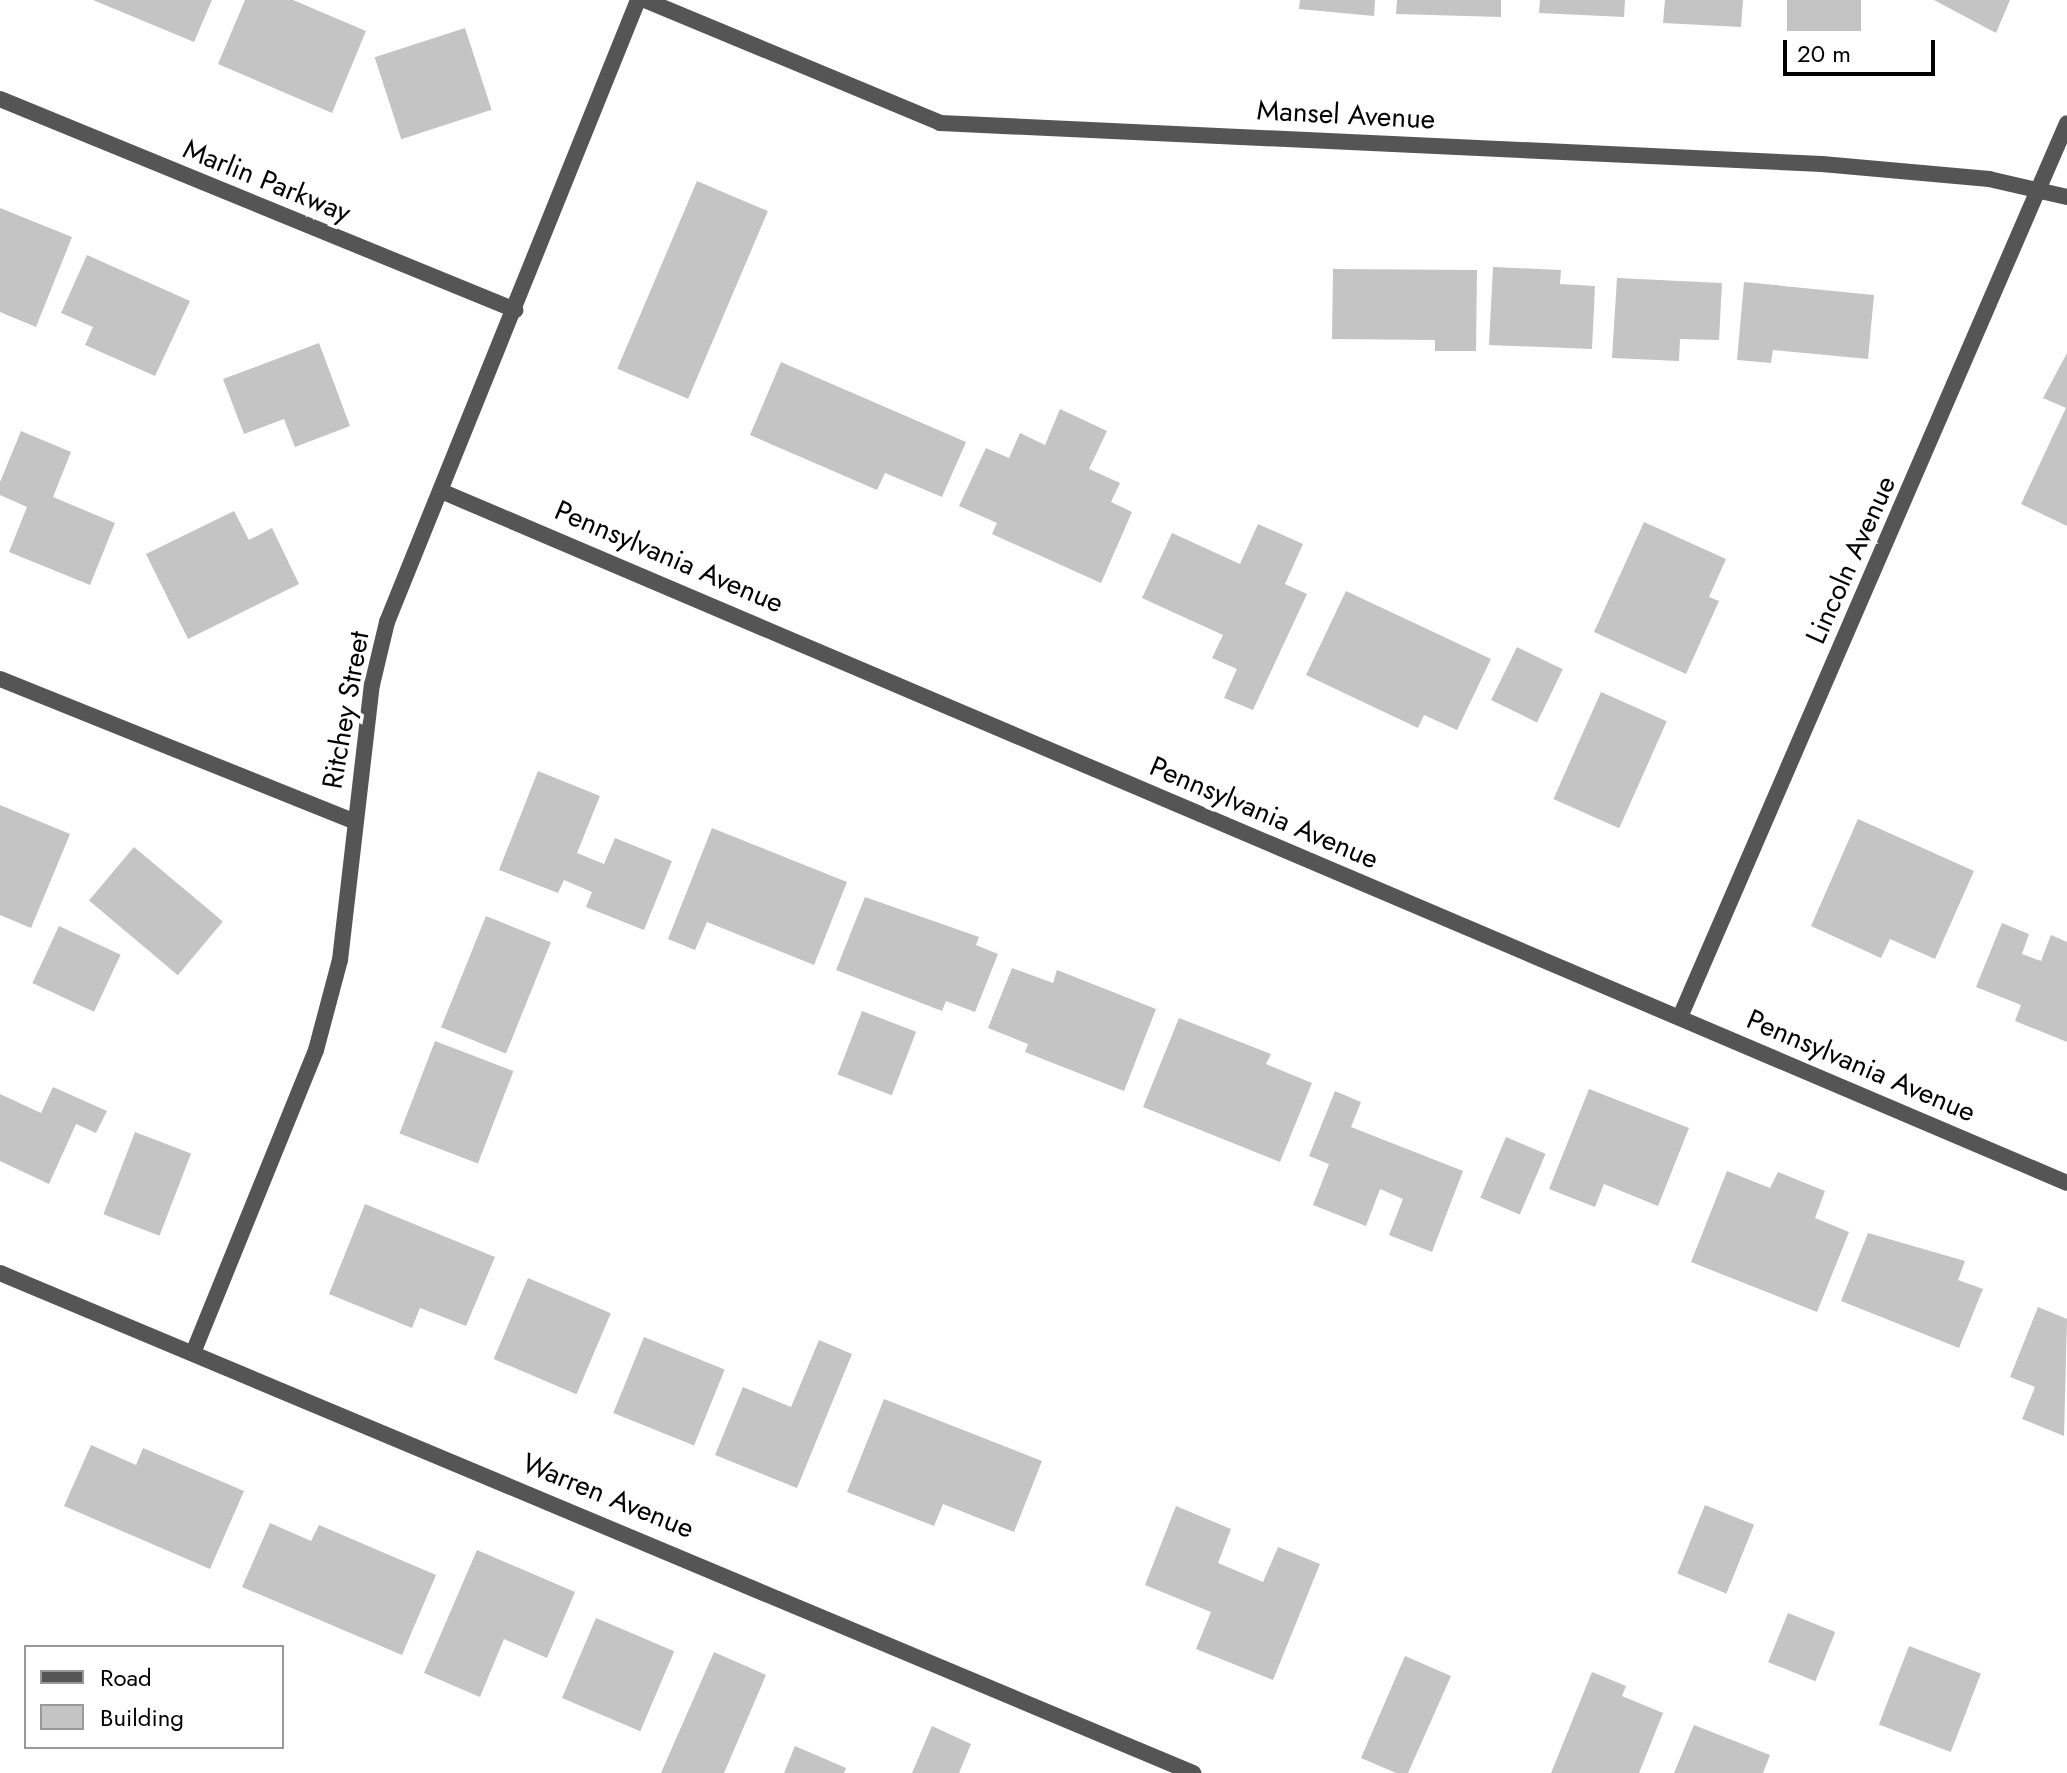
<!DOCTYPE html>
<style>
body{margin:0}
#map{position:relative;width:2067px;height:1773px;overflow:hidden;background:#fff;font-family:Jost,sans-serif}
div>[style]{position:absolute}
.building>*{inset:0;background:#c4c4c4;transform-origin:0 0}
.street>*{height:16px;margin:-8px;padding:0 8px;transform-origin:8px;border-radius:8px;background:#555}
span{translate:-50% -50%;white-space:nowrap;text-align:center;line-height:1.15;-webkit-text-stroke:7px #fff;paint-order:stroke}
.street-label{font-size:28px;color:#000}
.legend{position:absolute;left:24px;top:1645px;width:260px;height:104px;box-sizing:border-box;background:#fff;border:2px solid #999;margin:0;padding:10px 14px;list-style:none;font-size:24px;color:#000}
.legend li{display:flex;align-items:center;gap:16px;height:40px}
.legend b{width:40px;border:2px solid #999}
.scale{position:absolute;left:1783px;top:40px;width:152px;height:36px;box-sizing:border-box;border:4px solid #000;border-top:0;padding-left:10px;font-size:24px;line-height:28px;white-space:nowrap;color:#000;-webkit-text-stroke:6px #fff;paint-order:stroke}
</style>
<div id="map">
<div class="building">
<i style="clip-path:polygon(93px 0,212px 0,194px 42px)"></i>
<i style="clip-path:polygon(245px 0,293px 0,366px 31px,332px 113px,218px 64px)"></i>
<i style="clip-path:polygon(1300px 0,1375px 0,1374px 16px,1299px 9px)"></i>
<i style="clip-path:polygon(1397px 0,1501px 0,1501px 17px,1396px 14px)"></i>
<i style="clip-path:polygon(1540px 0,1625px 0,1624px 17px,1539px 13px)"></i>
<i style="clip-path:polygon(1665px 0,1743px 0,1741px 27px,1663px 23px)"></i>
<i style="left:1787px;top:0;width:74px;height:31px"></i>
<i style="clip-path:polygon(1934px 0,2010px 0,1996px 33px)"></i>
<i style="left:465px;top:28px;width:86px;height:95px;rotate:72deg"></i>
<i style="left:697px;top:181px;width:77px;height:204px;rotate:23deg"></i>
<i style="clip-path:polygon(0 208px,72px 237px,36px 327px,0 312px)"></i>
<i style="clip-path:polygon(87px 255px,190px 301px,155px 376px,85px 345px,93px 327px,61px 313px)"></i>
<i style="clip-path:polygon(1493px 267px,1561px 270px,1560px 284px,1595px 286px,1592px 349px,1489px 345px)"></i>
<i style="clip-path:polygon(1333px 269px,1477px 270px,1476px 351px,1435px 351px,1435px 340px,1332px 339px)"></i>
<i style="clip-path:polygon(1617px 278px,1722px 283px,1719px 340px,1680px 339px,1679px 361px,1612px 358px)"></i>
<i style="clip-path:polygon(1744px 282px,1874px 295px,1868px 359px,1773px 350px,1771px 363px,1737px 360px)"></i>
<i style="clip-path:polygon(319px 343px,350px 426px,295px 447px,284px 419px,244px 434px,223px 379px)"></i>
<i style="clip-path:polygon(2067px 353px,2067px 526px,2021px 504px,2066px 408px,2043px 398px)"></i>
<i style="clip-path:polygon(781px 362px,966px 442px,942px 497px,885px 473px,877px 490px,750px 435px)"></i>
<i style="clip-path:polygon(1060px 409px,1107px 431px,1089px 469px,1120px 483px,1111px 502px,1132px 512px,1101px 583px,992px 534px,997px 523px,959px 506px,986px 448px,1009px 458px,1020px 433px,1045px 445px)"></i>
<i style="clip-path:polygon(21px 431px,71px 452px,53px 497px,115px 523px,90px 585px,9px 552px,27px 507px,0 495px,0 482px)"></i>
<i style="clip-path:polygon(234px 511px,249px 540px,272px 528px,299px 584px,188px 639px,146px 554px)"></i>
<i style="clip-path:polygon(1644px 522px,1726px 559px,1709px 597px,1719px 601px,1686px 674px,1594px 632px)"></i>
<i style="clip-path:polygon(1258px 524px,1303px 544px,1285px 584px,1307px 594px,1253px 710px,1224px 698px,1237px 669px,1212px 658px,1223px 635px,1142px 598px,1172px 533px,1240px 564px)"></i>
<i style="clip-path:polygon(1346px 591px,1491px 659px,1457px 730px,1424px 715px,1418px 728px,1306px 675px)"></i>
<i style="left:1517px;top:647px;width:51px;height:59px;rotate:26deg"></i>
<i style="left:1601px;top:692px;width:72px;height:117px;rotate:24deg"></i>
<i style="clip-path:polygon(538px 771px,600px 796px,577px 853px,604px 864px,615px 838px,672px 861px,644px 930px,586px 907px,592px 892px,564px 880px,558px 893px,499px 870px)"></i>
<i style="clip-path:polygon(0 805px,70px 834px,31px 928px,0 915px)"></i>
<i style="clip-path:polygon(1858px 819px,1974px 871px,1935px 959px,1890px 939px,1881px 958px,1811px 926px)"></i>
<i style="clip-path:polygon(712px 828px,847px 882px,814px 965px,707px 922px,695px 950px,668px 939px)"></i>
<i style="left:134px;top:847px;width:116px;height:70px;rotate:40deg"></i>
<i style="clip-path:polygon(865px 897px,979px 937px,976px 945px,998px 954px,975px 1012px,946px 1001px,942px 1011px,836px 970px)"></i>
<i style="left:486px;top:916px;width:70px;height:120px;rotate:22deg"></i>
<i style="clip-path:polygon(2002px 923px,2029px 934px,2022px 954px,2041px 961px,2051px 935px,2067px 942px,2067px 1042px,2015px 1021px,2021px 1005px,1976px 987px)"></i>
<i style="left:59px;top:926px;width:68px;height:63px;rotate:25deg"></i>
<i style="clip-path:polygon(1012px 968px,1053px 983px,1057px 970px,1156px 1009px,1124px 1091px,1025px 1052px,1028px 1044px,988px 1028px)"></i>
<i style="left:862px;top:1011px;width:58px;height:68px;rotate:21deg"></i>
<i style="clip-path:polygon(1179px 1018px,1271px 1054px,1266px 1064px,1312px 1083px,1280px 1162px,1143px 1107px)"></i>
<i style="left:435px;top:1041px;width:84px;height:99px;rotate:21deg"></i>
<i style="clip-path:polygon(53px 1087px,107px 1111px,96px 1133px,76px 1124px,49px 1184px,0 1161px,0 1094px,41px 1113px)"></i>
<i style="clip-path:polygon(1589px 1089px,1689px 1128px,1658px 1206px,1604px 1184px,1595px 1207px,1549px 1189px)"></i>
<i style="clip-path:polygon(1335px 1091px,1361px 1102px,1351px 1127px,1463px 1171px,1432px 1252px,1389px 1235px,1403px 1199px,1380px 1189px,1366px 1226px,1313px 1205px,1329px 1164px,1309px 1156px)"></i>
<i style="left:135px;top:1132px;width:60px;height:88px;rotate:21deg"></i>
<i style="left:1506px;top:1137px;width:43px;height:66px;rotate:23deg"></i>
<i style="clip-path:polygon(1727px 1171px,1770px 1188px,1778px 1172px,1825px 1191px,1815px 1218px,1849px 1232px,1817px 1312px,1691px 1262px)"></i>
<i style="clip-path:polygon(365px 1204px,495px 1257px,466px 1326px,420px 1308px,412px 1328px,329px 1294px)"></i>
<i style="clip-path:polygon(1868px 1233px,1965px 1261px,1958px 1280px,1983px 1289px,1959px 1348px,1841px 1301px)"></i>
<i style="left:528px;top:1278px;width:90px;height:88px;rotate:23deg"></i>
<i style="clip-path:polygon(2038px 1307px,2067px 1319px,2064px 1436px,2022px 1419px,2035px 1387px,2010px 1377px)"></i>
<i style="left:644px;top:1337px;width:87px;height:82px;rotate:22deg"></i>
<i style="clip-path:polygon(819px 1340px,852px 1354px,797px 1488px,715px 1455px,743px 1387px,791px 1407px)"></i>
<i style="clip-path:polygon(884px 1399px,1042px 1461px,1014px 1532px,943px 1504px,934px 1526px,847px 1492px)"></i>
<i style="clip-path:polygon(91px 1445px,136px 1465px,143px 1448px,244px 1491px,210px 1569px,64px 1506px)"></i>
<i style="left:1705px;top:1505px;width:53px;height:74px;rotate:22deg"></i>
<i style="clip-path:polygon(1176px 1506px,1231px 1529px,1218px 1563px,1263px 1582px,1278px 1547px,1320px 1564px,1273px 1680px,1196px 1649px,1211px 1612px,1145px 1585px)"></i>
<i style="clip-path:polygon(270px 1523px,311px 1541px,319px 1525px,436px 1575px,402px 1655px,242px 1587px)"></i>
<i style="clip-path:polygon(477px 1550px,575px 1592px,547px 1658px,504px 1639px,480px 1697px,424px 1673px)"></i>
<i style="left:1788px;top:1613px;width:51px;height:53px;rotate:22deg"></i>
<i style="left:596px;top:1618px;width:85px;height:87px;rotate:23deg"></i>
<i style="left:1909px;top:1646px;width:77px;height:84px;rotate:21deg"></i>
<i style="clip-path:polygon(714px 1652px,766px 1675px,724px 1773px,661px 1773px)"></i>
<i style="clip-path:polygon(1405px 1656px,1451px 1676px,1408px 1773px,1396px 1773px,1361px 1758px)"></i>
<i style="clip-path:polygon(1592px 1672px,1626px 1686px,1622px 1696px,1663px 1713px,1639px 1773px,1551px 1773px)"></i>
<i style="clip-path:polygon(1694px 1725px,1770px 1755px,1763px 1773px,1674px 1773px)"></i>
<i style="clip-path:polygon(932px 1726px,971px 1744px,959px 1773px,912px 1773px)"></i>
<i style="clip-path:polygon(795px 1746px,846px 1768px,844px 1773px,784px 1773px)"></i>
</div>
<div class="street">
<i style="left:645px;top:0;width:320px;rotate:22.6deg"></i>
<i style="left:940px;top:123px;width:883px;rotate:2.66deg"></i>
<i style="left:1822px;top:164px;width:168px;rotate:5.1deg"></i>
<i style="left:1989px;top:179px;width:80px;rotate:13deg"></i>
<i style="left:0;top:99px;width:557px;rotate:22.28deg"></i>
<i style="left:441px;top:491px;width:1767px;rotate:23.05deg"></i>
<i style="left:0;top:679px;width:381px;rotate:21.9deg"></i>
<i style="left:1680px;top:1017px;width:974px;rotate:-66.59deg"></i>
<i style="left:0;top:1273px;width:1294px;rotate:22.74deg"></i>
<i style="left:193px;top:1353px;width:327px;rotate:-67.9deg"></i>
<i style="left:316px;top:1050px;width:93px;rotate:-75.1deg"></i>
<i style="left:340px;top:960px;width:277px;rotate:-83.4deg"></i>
<i style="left:372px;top:685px;width:65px;rotate:-76.6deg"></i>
<i style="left:387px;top:622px;width:671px;rotate:-68.02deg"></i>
</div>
<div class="street-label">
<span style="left:1346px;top:115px;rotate:3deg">Mansel Avenue</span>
<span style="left:267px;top:181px;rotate:22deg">Marlin Parkway</span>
<span style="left:669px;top:557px;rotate:23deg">Pennsylvania Avenue</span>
<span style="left:1851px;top:560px;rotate:-66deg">Lincoln Avenue</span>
<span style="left:346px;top:710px;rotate:-80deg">Ritchey Street</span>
<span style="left:1264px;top:813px;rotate:23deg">Pennsylvania Avenue</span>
<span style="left:1861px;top:1066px;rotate:23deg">Pennsylvania Avenue</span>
<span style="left:608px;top:1496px;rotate:22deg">Warren Avenue</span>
</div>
<ul class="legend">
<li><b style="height:10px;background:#555"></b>Road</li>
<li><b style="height:22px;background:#c4c4c4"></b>Building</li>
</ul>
<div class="scale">20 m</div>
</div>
